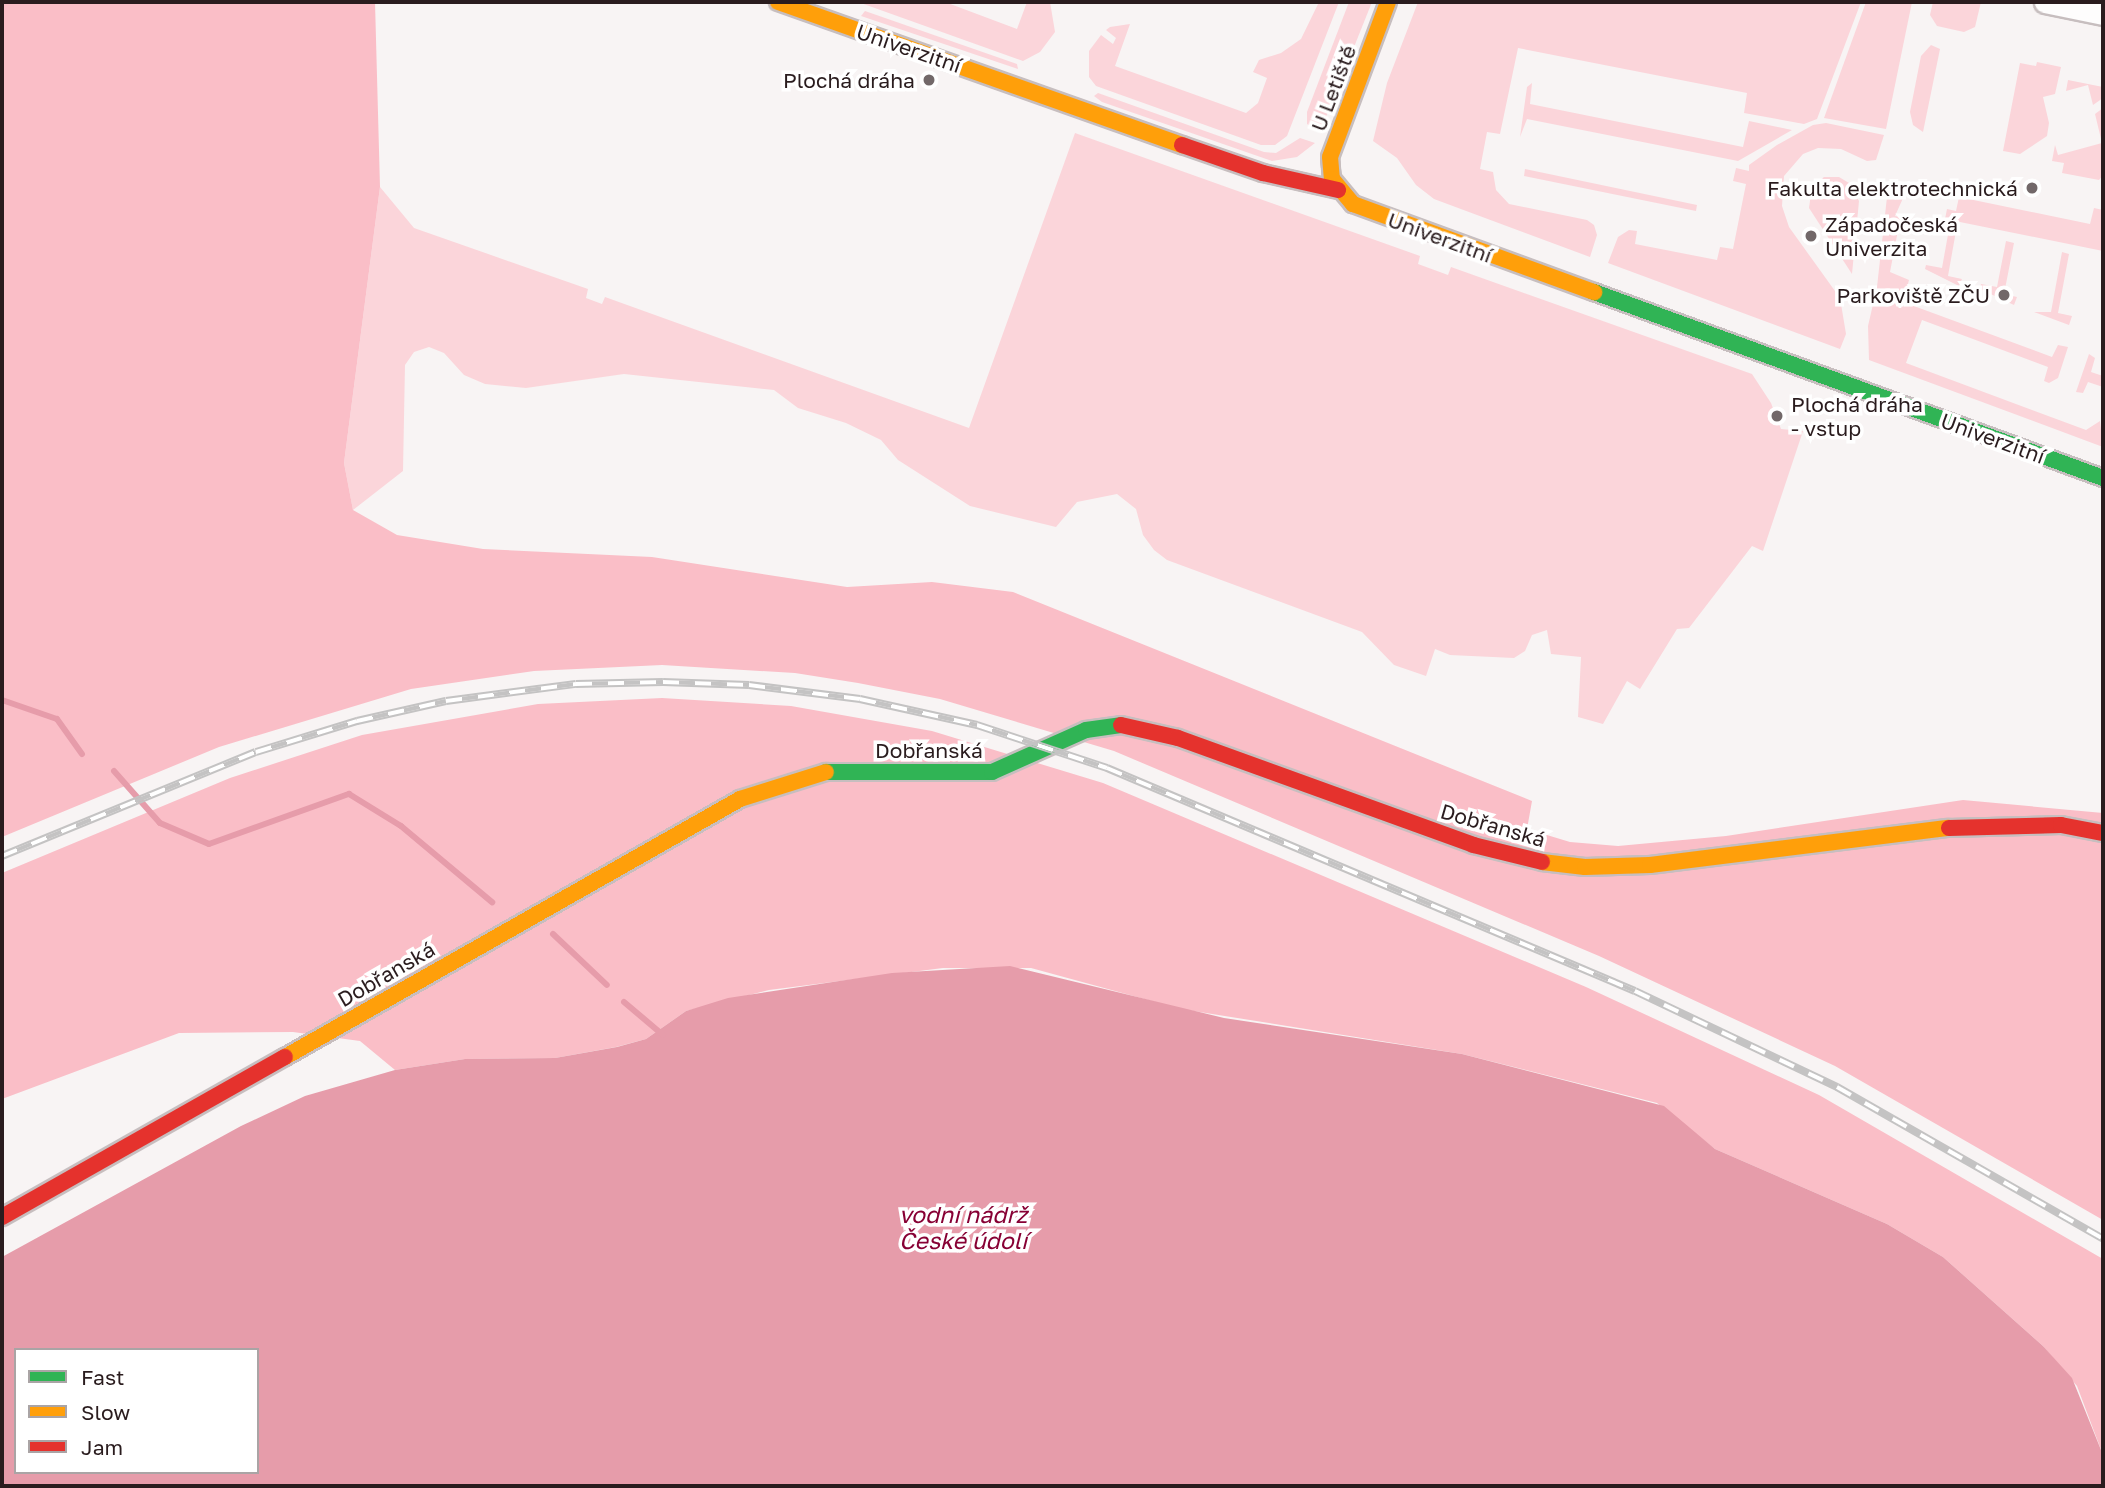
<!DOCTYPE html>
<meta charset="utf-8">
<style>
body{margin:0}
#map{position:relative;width:2105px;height:1488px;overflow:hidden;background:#f8f4f4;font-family:"Golos Text",sans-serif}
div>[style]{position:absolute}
.green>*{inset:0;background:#fbd5da}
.forest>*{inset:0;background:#fabec7}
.water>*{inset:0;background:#e69caa}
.stream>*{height:6px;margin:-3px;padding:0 3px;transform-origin:3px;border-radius:3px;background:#e69caa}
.roads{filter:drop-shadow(2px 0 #c7bebf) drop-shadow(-2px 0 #c7bebf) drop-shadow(0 2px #c7bebf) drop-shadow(0 -2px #c7bebf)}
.street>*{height:21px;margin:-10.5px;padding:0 10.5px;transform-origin:10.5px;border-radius:10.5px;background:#fefdfd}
.fast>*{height:16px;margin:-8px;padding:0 8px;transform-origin:8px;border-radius:8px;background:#30b455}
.slow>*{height:16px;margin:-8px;padding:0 8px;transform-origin:8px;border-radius:8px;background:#ff9f0a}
.jam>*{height:16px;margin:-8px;padding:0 8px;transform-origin:8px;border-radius:8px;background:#e5322d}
.rail>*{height:8px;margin-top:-4px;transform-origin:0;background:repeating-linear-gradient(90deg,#fff 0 16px,#c4c3c3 0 32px);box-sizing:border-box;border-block:2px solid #c4c3c3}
.dots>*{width:19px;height:19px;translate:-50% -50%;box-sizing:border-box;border:4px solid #fff;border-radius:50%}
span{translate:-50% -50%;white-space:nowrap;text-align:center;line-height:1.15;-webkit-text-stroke:7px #fff;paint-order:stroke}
.street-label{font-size:21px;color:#2a1c1e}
.poi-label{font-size:21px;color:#2a1c1e}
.right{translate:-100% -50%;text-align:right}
.left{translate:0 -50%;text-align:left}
.water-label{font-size:23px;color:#870034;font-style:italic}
.frame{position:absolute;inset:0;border:4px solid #2a1c1e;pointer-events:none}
.legend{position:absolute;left:14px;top:1348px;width:245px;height:126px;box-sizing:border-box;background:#fff;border:2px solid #aaa4a5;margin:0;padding:9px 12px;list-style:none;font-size:21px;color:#2a1c1e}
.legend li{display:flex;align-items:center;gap:14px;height:35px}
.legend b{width:35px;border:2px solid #aaa4a5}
</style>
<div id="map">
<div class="green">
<i style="clip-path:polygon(858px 2px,945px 2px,1017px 29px,1027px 2px,1050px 2px,1055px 32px,1040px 52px,1023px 61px)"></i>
<i style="clip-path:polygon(1319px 2px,1339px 2px,1287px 136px,1275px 145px,1261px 145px,1096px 86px,1089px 77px,1089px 51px,1101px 35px,1113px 44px,1116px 38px,1106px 30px,1110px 27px,1130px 24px,1115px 66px,1246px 113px,1258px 103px,1267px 78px,1253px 72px,1259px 60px,1281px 53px,1301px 39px)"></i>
<i style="clip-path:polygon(1349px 2px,1372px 2px,1320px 132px,1307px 124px,1307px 112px)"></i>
<i style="clip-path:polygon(1418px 2px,1861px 2px,1817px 119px,1804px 124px,1744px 113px,1747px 93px,1518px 48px,1500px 134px,1487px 132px,1480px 169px,1493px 172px,1496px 190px,1509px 204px,1587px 220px,1594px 225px,1597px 235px,1590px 257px,1434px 199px,1416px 185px,1397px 158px,1373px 141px,1387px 83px)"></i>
<i style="clip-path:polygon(1866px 2px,1912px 2px,1886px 129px,1824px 118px)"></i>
<i style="clip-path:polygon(1933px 2px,1981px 2px,1975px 27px,1964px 32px,1937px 26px,1930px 15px)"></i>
<i style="clip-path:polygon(865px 11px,1017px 64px,1018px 69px,861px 16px)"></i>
<i style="clip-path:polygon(1931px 45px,1940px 49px,1923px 132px,1913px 125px,1910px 112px,1921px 56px)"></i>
<i style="clip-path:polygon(2037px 62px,2061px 67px,2055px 94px,2043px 97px,2049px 123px,2047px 136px,2020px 154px,2003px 151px,2020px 63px,2036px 66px)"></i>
<i style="clip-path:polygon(2068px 80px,2103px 87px,2103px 98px,2093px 105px,2088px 85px,2066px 91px)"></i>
<i style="clip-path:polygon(1532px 83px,1530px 104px,1743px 147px,1749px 121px,1792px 130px,1738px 161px,1527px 119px,1520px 137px,1527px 87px)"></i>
<i style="clip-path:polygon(1098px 93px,1264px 152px,1276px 153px,1300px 138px,1315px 143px,1297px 157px,1272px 161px,1102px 102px,1094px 96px)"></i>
<i style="clip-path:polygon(2103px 108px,2103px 175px,2099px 180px,2062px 173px,2064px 163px,2052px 161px,2055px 145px,2058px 155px,2102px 143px,2095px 114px)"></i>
<i style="clip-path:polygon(1826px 123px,1884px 135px,1876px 160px,1867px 161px,1841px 149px,1818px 148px,1803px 154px,1784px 176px,1782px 206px,1789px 227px,1840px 298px,1846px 334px,1840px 349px,1608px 263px,1618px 237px,1629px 230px,1637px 231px,1635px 244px,1717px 260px,1720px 247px,1733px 249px,1746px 184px,1733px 181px,1736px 168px,1749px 171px,1749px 165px,1777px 145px,1813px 125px)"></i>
<i style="clip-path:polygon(1075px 133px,1420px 256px,1418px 264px,1448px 275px,1451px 267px,1752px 374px,1771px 403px,1781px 429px,1803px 431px,1763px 551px,1752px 546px,1689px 628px,1677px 629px,1640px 689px,1627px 681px,1603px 724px,1578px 717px,1581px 657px,1551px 654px,1547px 630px,1532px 635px,1525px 651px,1514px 658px,1450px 655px,1435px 649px,1426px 676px,1394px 665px,1362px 632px,1167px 560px,1154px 550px,1143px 535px,1136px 509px,1117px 494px,1077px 502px,1056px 527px,970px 506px,898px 460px,881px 440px,846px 423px,798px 408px,774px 390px,624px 374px,526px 388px,485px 384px,464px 375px,444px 353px,429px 347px,414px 352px,405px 365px,403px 471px,353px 510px,344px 463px,380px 187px,414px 228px,588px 289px,586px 298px,602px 304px,605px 297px,969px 428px)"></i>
<i style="clip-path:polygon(1525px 169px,1697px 205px,1696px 211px,1524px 176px)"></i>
<i style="clip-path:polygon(1824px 177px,1839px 177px,1849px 183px,1859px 201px,1852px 274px,1809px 208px,1812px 186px)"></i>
<i style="clip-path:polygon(1893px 186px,1908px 187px,1895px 216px,1916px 220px,1900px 220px,1890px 272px,1909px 280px,1903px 302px,2052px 357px,2058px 345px,2068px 347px,2058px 378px,2049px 383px,2044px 381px,2048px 367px,1922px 320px,1906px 363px,2086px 430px,2100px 421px,2103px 447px,1869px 360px,1868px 326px,1877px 287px,1887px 197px)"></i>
<i style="clip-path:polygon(1959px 197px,2090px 224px,2094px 208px,2103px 210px,2103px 251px,1945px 219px,1947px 209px,1956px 211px)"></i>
<i style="clip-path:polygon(1949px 229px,1956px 231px,1948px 276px,1962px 279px,1959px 286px,1925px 269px,1926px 265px,1942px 268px)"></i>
<i style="clip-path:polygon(2006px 241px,2014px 243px,2004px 294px,2017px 297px,2014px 305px,1980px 289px,1981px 284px,1997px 287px)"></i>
<i style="clip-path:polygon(2062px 252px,2069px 254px,2058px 313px,2072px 316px,2069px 325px,2034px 312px,2051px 312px)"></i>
<i style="clip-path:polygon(2089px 354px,2095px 358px,2091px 372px,2103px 376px,2103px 387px,2088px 382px,2083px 393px,2076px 392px)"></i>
</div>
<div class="forest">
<i style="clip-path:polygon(2px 2px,375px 2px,380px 187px,344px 463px,353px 510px,397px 535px,483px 549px,652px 557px,847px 587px,932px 582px,1013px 592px,1532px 801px,1527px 829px,1570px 842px,1618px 846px,1726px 836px,1963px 800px,2103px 813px,2103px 1220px,1835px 1066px,1599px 956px,1114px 751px,940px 699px,858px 683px,795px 673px,662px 665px,534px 671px,411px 689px,219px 747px,2px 837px)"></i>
<i style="clip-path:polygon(662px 698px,791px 706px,932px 731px,1103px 783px,1586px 987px,1819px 1095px,2103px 1259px,2103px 1455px,2077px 1386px,2043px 1346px,1943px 1257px,1887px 1224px,1715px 1149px,1657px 1103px,1462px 1054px,1181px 1009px,1031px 968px,943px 968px,769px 990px,686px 1011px,646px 1039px,616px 1047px,555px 1058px,465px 1059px,395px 1070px,360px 1041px,293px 1032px,179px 1033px,2px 1099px,2px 873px,230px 778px,362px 735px,538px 704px)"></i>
</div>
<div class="water">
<i style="clip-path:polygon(evenodd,1010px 966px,1224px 1018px,1462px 1054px,1664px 1106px,1715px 1149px,1887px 1224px,1943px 1257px,2043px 1346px,2072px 1378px,2103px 1455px,2103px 1486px,2px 1486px,2px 1257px,241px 1126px,305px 1096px,395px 1070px,465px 1059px,555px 1058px,617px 1047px,646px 1039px,686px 1011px,728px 998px,892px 973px,1010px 966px,16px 1350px,257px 1350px,257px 1472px,16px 1472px,16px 1350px)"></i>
</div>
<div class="stream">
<i style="left:2px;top:700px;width:58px;rotate:19.1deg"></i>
<i style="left:57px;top:719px;width:43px;rotate:54.5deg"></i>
<i style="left:114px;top:771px;width:69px;rotate:48.5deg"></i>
<i style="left:160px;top:823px;width:53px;rotate:23.2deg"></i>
<i style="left:209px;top:844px;width:149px;rotate:-19.7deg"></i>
<i style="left:349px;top:794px;width:61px;rotate:31.6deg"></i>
<i style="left:401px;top:826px;width:119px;rotate:39.9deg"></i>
<i style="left:553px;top:934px;width:74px;rotate:43.4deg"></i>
<i style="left:624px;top:1002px;width:51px;rotate:40.2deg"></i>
</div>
<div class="roads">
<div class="street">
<i style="left:2045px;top:2px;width:59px;rotate:11.7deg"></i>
</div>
<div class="fast">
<i style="left:1594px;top:292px;width:542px;rotate:20.07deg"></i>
<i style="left:826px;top:772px;width:166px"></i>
<i style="left:992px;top:772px;width:103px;rotate:-24.1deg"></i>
<i style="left:1086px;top:730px;width:35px;rotate:-8deg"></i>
</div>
<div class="slow">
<i style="left:778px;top:2px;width:429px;rotate:19.5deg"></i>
<i style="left:1388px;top:2px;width:165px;rotate:110.5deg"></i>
<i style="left:1330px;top:157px;width:22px;rotate:85deg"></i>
<i style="left:1332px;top:179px;width:33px;rotate:50deg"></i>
<i style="left:1353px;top:204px;width:257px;rotate:20.1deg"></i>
<i style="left:1542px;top:862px;width:43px;rotate:6.6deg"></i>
<i style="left:1585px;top:867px;width:65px;rotate:-1.8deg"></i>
<i style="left:1650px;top:865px;width:301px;rotate:-7.1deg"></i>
<i style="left:285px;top:1057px;width:523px;rotate:-29.55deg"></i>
<i style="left:740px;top:799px;width:90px;rotate:-17.4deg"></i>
</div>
<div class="jam">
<i style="left:1182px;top:145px;width:86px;rotate:19.1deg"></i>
<i style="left:1263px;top:173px;width:77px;rotate:12.8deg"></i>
<i style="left:1121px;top:725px;width:58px;rotate:12.8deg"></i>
<i style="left:1178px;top:738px;width:314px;rotate:19.9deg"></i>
<i style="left:1473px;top:845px;width:71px;rotate:13.8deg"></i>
<i style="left:1949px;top:828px;width:112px;rotate:-1.5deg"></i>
<i style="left:2061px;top:825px;width:43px;rotate:10.8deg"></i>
<i style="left:2px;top:1217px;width:325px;rotate:-29.5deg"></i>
</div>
</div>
<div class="rail">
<i style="left:2px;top:856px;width:274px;rotate:-22.3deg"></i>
<i style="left:256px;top:752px;width:106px;rotate:-17.1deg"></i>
<i style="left:357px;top:721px;width:91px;rotate:-12.7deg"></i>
<i style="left:446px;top:701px;width:131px;rotate:-7.5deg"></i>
<i style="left:576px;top:684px;width:87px;rotate:-1.3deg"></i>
<i style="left:663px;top:682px;width:86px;rotate:2deg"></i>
<i style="left:749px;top:685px;width:112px;rotate:7.2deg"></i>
<i style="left:860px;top:699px;width:120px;rotate:12.5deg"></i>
<i style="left:977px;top:725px;width:137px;rotate:18.3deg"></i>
<i style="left:1107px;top:768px;width:573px;rotate:22.9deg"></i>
<i style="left:1635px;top:991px;width:224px;rotate:25.4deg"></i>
<i style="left:1837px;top:1087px;width:306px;rotate:29.7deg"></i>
</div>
<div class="dots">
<i style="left:929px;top:80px;background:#726869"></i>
<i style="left:2032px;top:188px;background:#726869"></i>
<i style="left:1811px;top:236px;background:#726869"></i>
<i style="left:2004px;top:295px;background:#726869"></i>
<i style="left:1777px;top:416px;background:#726869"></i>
</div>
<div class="street-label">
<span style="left:909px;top:48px;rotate:19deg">Univerzitní</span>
<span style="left:1333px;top:88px;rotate:-69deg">U Letiště</span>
<span style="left:1440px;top:237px;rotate:20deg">Univerzitní</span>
<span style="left:1993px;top:438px;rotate:20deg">Univerzitní</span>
<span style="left:929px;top:750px">Dobřanská</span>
<span style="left:1493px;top:825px;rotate:16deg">Dobřanská</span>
<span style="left:386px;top:974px;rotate:-30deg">Dobřanská</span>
</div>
<div class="poi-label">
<span class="right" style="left:915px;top:80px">Plochá dráha</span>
<span class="right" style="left:2018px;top:188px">Fakulta elektrotechnická</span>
<span class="left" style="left:1825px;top:236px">Západočeská<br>Univerzita</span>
<span class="right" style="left:1990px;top:295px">Parkoviště ZČU</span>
<span class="left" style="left:1791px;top:416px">Plochá dráha<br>- vstup</span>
</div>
<div class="water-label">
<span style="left:963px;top:1227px">vodní nádrž<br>České údolí</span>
</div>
<div class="frame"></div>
<ul class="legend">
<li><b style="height:9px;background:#30b455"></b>Fast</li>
<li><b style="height:9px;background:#ff9f0a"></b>Slow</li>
<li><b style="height:9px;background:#e5322d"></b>Jam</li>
</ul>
</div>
